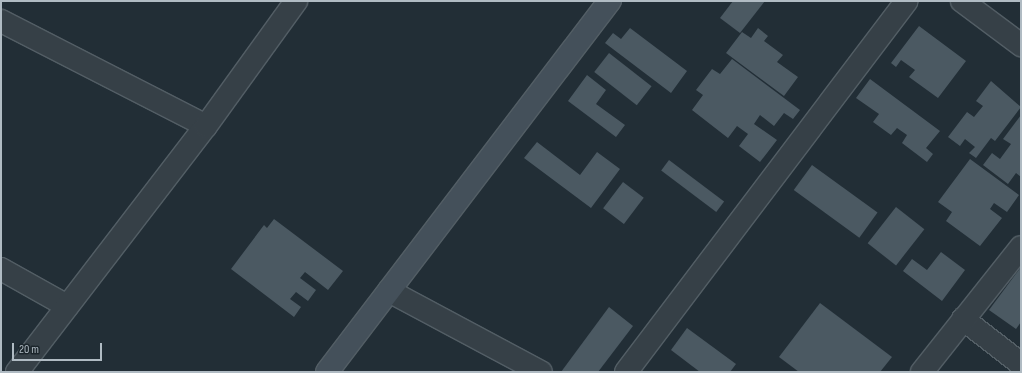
<!DOCTYPE html>
<style>
body{margin:0}
#map{position:relative;width:1022px;height:373px;overflow:hidden;background:#222e36;font-family:"Sofia Sans Condensed",sans-serif}
div>[style]{position:absolute}
.building>*{inset:0;background:#4b5962;transform-origin:0 0}
.roads{filter:drop-shadow(1px 0 #535e65) drop-shadow(-1px 0 #535e65) drop-shadow(0 1px #535e65) drop-shadow(0 -1px #535e65)}
.minor>*{height:22px;margin:-11px;padding:0 11px;transform-origin:11px;border-radius:11px;background:#364047}
.secondary>*{height:22px;margin:-11px;padding:0 11px;transform-origin:11px;border-radius:11px;background:#44505a}
span{translate:-50% -50%;white-space:nowrap;text-align:center;line-height:1.15;-webkit-text-stroke:4px #1b252b;paint-order:stroke}
.frame{position:absolute;inset:0;border:2px solid #b0bbc3;pointer-events:none}
.scale{position:absolute;left:12px;top:343px;width:90px;height:18px;box-sizing:border-box;border:2px solid #b0bbc3;border-top:0;padding-left:5px;font-size:12px;line-height:14px;white-space:nowrap;color:#b0bbc3;-webkit-text-stroke:3px #1b252b;paint-order:stroke}
</style>
<div id="map">
<div class="building">
<i style="clip-path:polygon(733px 1px,765px 1px,740px 33px,720px 18px)"></i>
<i style="clip-path:polygon(919px 26px,966px 61px,938px 98px,909px 77px,915px 70px,901px 60px,896px 67px,891px 63px)"></i>
<i style="clip-path:polygon(630px 28px,687px 71px,671px 93px,605px 43px,613px 33px,621px 39px)"></i>
<i style="clip-path:polygon(758px 28px,768px 36px,764px 41px,783px 55px,777px 62px,798px 77px,784px 96px,726px 53px,742px 32px,751px 38px)"></i>
<i style="left:609px;top:53px;width:54px;height:24px;rotate:38deg"></i>
<i style="clip-path:polygon(732px 59px,800px 110px,793px 119px,784px 113px,774px 126px,760px 115px,754px 124px,777px 140px,760px 162px,739px 146px,748px 134px,737px 126px,728px 138px,692px 110px,703px 95px,696px 90px,712px 69px,720px 74px)"></i>
<i style="clip-path:polygon(587px 75px,606px 90px,596px 104px,625px 125px,616px 137px,568px 101px)"></i>
<i style="clip-path:polygon(870px 79px,940px 131px,926px 148px,933px 154px,927px 162px,902px 143px,907px 135px,897px 128px,891px 135px,873px 122px,879px 114px,856px 98px)"></i>
<i style="clip-path:polygon(991px 81px,1021px 107px,995px 141px,991px 138px,976px 158px,969px 153px,975px 147px,965px 139px,960px 146px,948px 137px,967px 112px,974px 117px,983px 106px,976px 101px)"></i>
<i style="clip-path:polygon(1021px 115px,1021px 177px,1016px 173px,1008px 184px,983px 165px,992px 153px,1000px 159px,1011px 144px,1003px 139px)"></i>
<i style="clip-path:polygon(537px 142px,580px 175px,597px 152px,620px 169px,591px 208px,524px 158px)"></i>
<i style="clip-path:polygon(970px 159px,1019px 195px,1007px 212px,994px 203px,990px 209px,1002px 218px,980px 246px,946px 221px,952px 212px,938px 202px)"></i>
<i style="left:669px;top:160px;width:69px;height:13px;rotate:37deg"></i>
<i style="left:812px;top:165px;width:81px;height:31px;rotate:36deg"></i>
<i style="left:623px;top:182px;width:26px;height:33px;rotate:37deg"></i>
<i style="left:896px;top:207px;width:36px;height:46px;rotate:38deg"></i>
<i style="clip-path:polygon(274px 219px,343px 271px,328px 290px,305px 272px,300px 278px,316px 290px,308px 301px,296px 292px,290px 299px,301px 307px,294px 317px,231px 269px,264px 225px,267px 228px)"></i>
<i style="clip-path:polygon(941px 252px,965px 270px,942px 301px,903px 271px,912px 259px,927px 270px)"></i>
<i style="clip-path:polygon(1021px 267px,1021px 322px,1016px 329px,989px 310px)"></i>
<i style="clip-path:polygon(820px 303px,892px 357px,880px 372px,799px 372px,779px 357px)"></i>
<i style="clip-path:polygon(609px 307px,633px 326px,598px 372px,561px 372px)"></i>
<i style="clip-path:polygon(687px 328px,736px 364px,730px 372px,700px 372px,671px 350px)"></i>
</div>
<div class="roads">
<div class="minor">
<i style="left:962px;top:1px;width:74px;rotate:36.7deg"></i>
<i style="left:1px;top:21px;width:230px;rotate:27.1deg"></i>
<i style="left:1px;top:269px;width:76px;rotate:29.3deg"></i>
<i style="left:389px;top:291px;width:172px;rotate:28.1deg"></i>
<i style="left:963px;top:319px;width:73px;rotate:37.8deg"></i>
<i style="left:17px;top:372px;width:310px;rotate:-52.5deg"></i>
<i style="left:206px;top:126px;width:154px;rotate:-54.2deg"></i>
<i style="left:626px;top:372px;width:465px;rotate:-52.9deg"></i>
<i style="left:922px;top:372px;width:159px;rotate:-51.6deg"></i>
</div>
<div class="secondary">
<i style="left:327px;top:372px;width:467px;rotate:-52.7deg"></i>
</div>
</div>
<div class="frame"></div>
<div class="scale">20 m</div>
</div>
